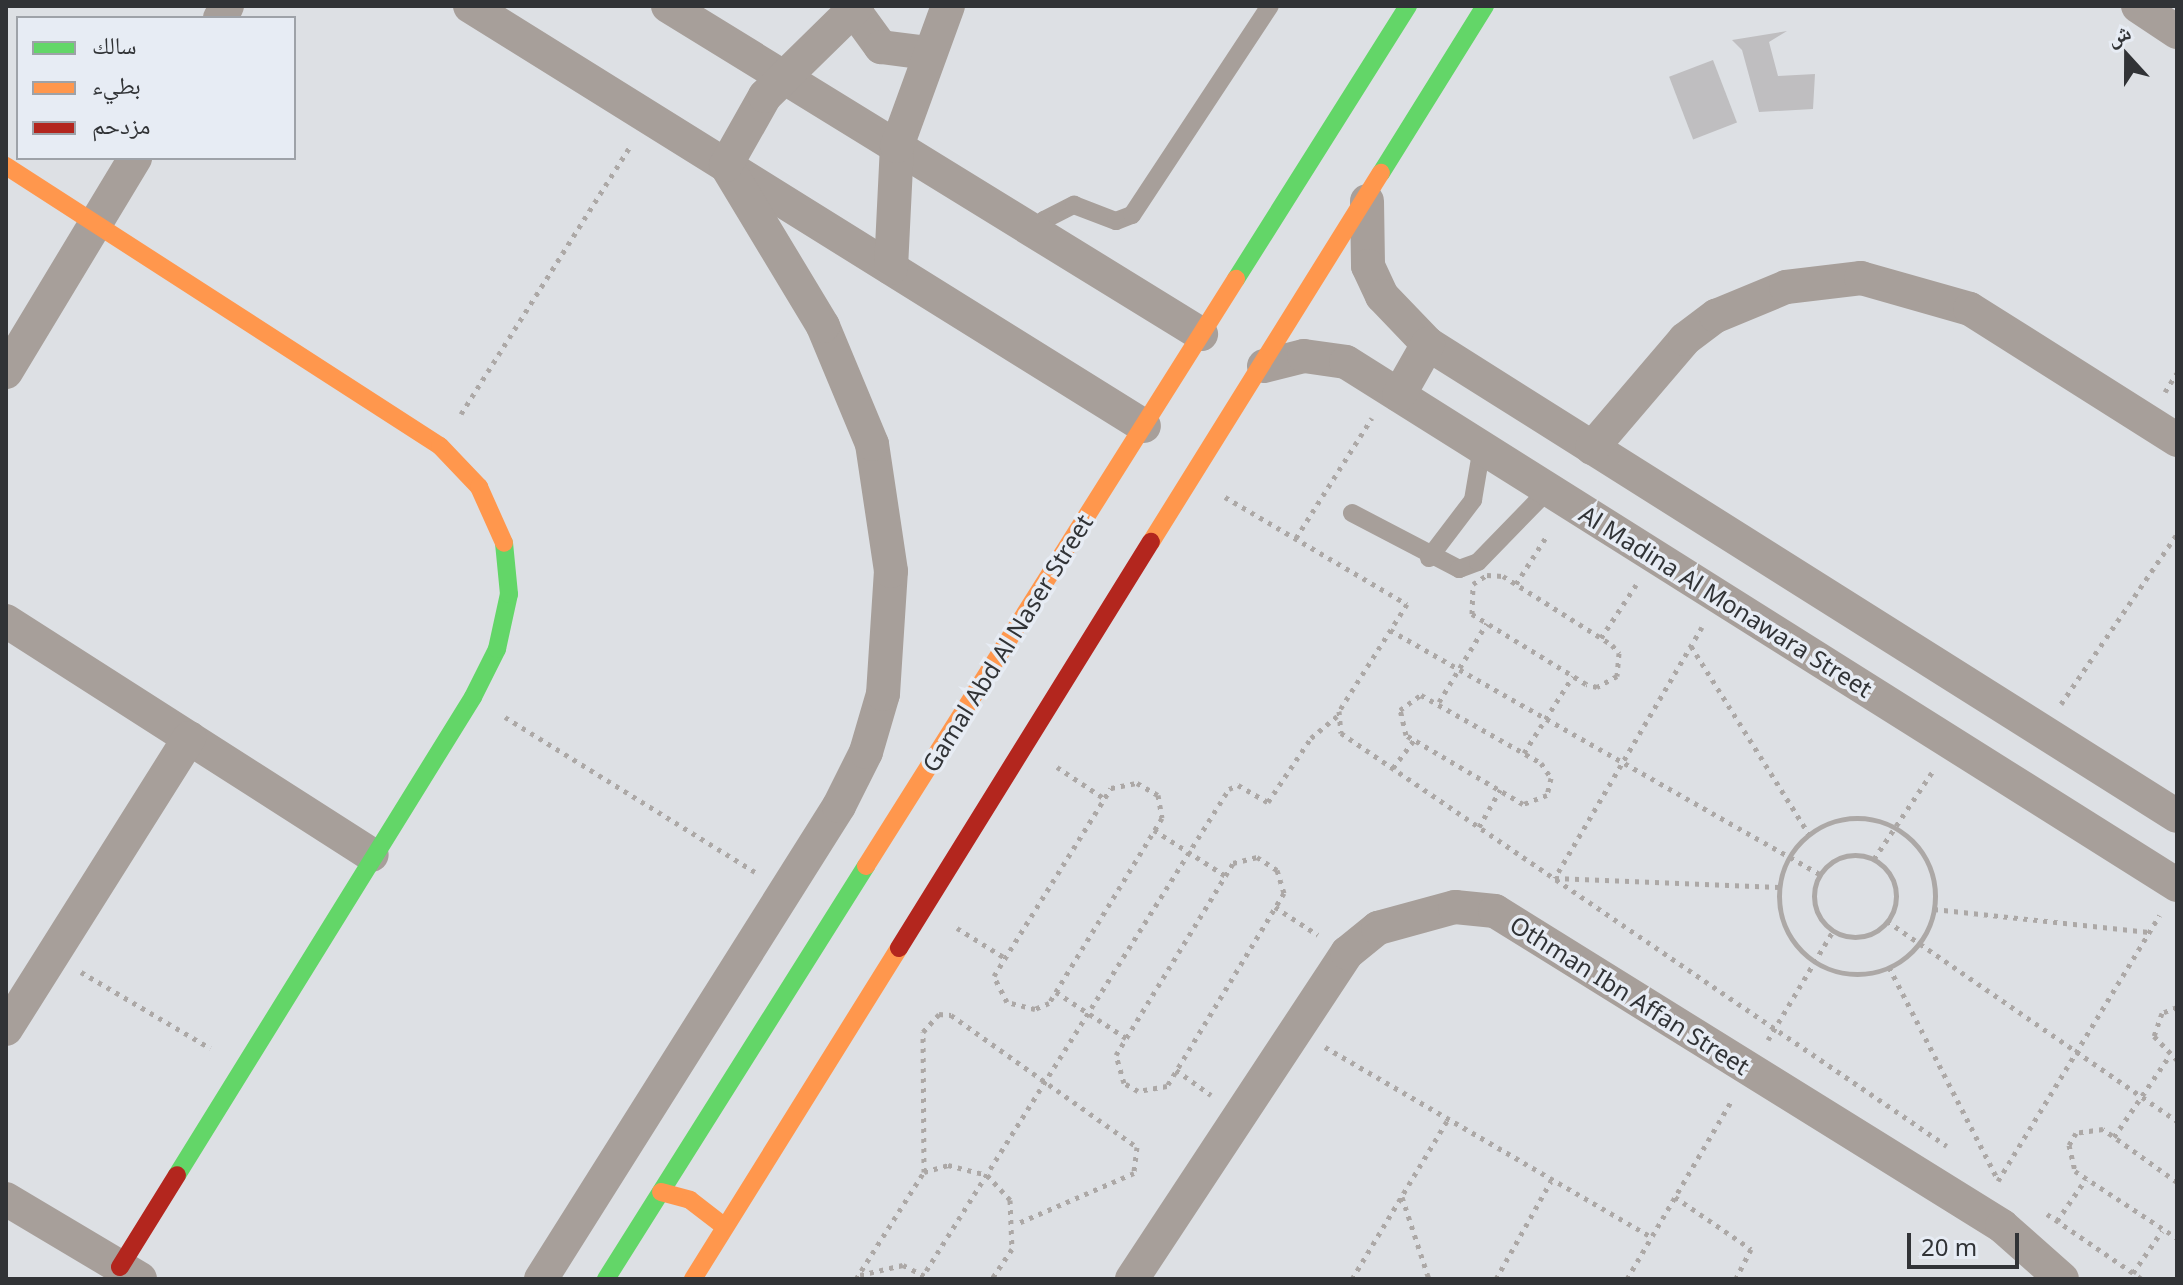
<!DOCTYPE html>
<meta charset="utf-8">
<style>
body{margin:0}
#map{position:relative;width:2183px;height:1285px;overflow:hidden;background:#dde0e4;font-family:"Noto Sans","Noto Naskh Arabic",sans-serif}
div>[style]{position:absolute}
.building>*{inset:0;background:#bfbec0;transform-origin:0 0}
.path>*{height:5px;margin-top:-2.5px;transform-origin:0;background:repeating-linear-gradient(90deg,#aca8a6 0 4px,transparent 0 10px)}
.path>.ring{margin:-2.5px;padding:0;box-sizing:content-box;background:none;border:5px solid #aca8a6;border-radius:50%}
.lane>*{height:18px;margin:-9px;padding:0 9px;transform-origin:9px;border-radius:9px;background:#a79f9a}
.street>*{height:34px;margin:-17px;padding:0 17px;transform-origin:17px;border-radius:17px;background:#a79f9a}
.fast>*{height:18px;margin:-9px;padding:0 9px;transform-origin:9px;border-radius:9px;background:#63d668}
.slow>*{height:18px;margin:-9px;padding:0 9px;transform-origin:9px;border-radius:9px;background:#ff974d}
.jam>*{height:18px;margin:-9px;padding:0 9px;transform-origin:9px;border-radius:9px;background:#b3261e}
span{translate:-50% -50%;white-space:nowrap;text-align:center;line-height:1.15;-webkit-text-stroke:7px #e7ecf4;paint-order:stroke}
.street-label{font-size:24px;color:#313336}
.frame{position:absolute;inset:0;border:8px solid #313336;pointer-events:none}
.legend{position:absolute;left:16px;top:16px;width:280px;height:144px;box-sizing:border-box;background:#e7ecf4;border:2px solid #9ea2a8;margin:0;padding:10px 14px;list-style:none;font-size:24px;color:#313336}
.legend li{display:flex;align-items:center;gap:16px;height:40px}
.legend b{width:40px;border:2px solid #9ea2a8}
.north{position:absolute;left:2087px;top:16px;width:80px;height:80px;-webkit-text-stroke:6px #e7ecf4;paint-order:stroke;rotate:339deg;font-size:22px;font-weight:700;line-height:32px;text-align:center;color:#313336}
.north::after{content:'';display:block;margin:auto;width:28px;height:36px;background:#313336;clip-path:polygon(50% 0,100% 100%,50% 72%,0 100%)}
.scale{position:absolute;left:1907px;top:1233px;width:112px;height:36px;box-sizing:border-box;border:4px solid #313336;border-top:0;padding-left:10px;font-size:24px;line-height:28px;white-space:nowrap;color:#313336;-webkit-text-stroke:6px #e7ecf4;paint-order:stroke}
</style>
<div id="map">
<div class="building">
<i style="clip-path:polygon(1787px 31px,1769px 42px,1778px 76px,1815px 74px,1813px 109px,1759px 112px,1742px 50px,1732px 40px)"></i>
<i style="left:1713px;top:60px;width:67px;height:47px;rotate:69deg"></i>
</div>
<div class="path">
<i style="left:2165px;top:392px;width:22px;rotate:-58deg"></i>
<i style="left:461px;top:414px;width:318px;rotate:-57.7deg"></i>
<i style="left:1225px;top:497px;width:211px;rotate:30.5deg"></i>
<i style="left:1407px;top:604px;width:127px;rotate:122.4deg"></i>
<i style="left:1339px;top:711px;width:22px;rotate:85deg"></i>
<i style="left:1341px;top:733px;width:733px;rotate:34.28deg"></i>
<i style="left:1296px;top:538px;width:142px;rotate:-57.7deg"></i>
<i style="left:1487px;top:575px;width:16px;rotate:4deg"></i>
<i style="left:1503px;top:576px;width:129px;rotate:32.3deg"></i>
<i style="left:1612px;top:645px;width:11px;rotate:49deg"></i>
<i style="left:1619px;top:653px;width:23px;rotate:95deg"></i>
<i style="left:1617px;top:676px;width:23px;rotate:151deg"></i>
<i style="left:1597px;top:687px;width:11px;rotate:-165deg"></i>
<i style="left:1586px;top:684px;width:134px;rotate:-148.4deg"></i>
<i style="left:1472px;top:614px;width:30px;rotate:-88deg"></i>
<i style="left:1473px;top:584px;width:17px;rotate:-33deg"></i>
<i style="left:1516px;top:584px;width:59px;rotate:-57.4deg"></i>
<i style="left:1702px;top:627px;width:291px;rotate:120.4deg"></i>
<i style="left:1555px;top:878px;width:224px;rotate:2.3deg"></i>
<i style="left:1390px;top:630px;width:494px;rotate:29.6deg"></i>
<i style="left:1601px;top:638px;width:64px;rotate:-56.6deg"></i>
<i style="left:1691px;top:646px;width:222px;rotate:57.9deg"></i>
<i style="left:1421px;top:695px;width:138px;rotate:29.5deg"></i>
<i style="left:1541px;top:763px;width:18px;rotate:56deg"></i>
<i style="left:1551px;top:778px;width:17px;rotate:103deg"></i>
<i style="left:1547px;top:795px;width:26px;rotate:159deg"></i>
<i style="left:1523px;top:804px;width:136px;rotate:-149.5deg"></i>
<i style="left:1406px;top:735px;width:26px;rotate:-103deg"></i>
<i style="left:1400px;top:710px;width:26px;rotate:-36deg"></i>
<i style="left:1439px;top:702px;width:92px;rotate:-58.7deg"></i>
<i style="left:2061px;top:704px;width:206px;rotate:-55.7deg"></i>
<i style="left:505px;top:717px;width:294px;rotate:31.8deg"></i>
<i style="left:1524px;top:753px;width:91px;rotate:-57.5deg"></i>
<i style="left:1057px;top:767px;width:58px;rotate:33.7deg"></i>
<i style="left:1393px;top:768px;width:35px;rotate:-53deg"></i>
<i style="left:1137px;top:783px;width:24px;rotate:30deg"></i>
<i style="left:1158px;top:795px;width:23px;rotate:80deg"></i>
<i style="left:1162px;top:818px;width:217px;rotate:121.4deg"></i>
<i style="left:1049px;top:1003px;width:15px;rotate:157deg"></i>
<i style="left:1035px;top:1009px;width:29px;rotate:-166deg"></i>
<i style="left:1007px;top:1002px;width:29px;rotate:-117deg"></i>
<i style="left:994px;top:976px;width:221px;rotate:-58.1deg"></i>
<i style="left:1111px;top:788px;width:26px;rotate:-11deg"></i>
<i class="ring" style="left:1779px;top:818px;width:151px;height:151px"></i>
<i style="left:1479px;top:827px;width:43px;rotate:-60.4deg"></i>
<i style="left:1154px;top:830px;width:85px;rotate:32.6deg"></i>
<i class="ring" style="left:1814px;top:855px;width:77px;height:77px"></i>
<i style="left:1257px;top:857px;width:24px;rotate:33deg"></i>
<i style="left:1277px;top:870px;width:24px;rotate:73deg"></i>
<i style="left:1284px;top:893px;width:226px;rotate:121.2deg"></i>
<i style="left:1167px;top:1086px;width:29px;rotate:170deg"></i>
<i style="left:1138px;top:1091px;width:16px;rotate:-150deg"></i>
<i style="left:1124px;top:1083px;width:29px;rotate:-106deg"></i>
<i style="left:1116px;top:1055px;width:225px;rotate:-58.6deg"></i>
<i style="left:1233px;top:863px;width:25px;rotate:-14deg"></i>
<i style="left:1874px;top:859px;width:106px;rotate:-56.2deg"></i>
<i style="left:1275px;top:907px;width:51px;rotate:33.1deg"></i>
<i style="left:1934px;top:909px;width:216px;rotate:6.1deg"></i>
<i style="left:1887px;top:921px;width:352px;rotate:34.6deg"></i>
<i style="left:957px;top:928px;width:57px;rotate:32deg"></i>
<i style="left:1889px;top:967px;width:239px;rotate:62.9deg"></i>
<i style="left:81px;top:972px;width:150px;rotate:30.5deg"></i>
<i style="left:1056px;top:992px;width:84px;rotate:33.3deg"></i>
<i style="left:2177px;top:1007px;width:16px;rotate:158deg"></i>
<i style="left:2162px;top:1013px;width:24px;rotate:109deg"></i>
<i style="left:2154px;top:1036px;width:33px;rotate:46deg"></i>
<i style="left:1768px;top:1040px;width:127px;rotate:-59.2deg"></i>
<i style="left:1325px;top:1047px;width:378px;rotate:30.2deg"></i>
<i style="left:1176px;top:1070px;width:43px;rotate:35.5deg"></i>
<i style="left:2114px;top:1137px;width:99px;rotate:-55.7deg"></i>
<i style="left:924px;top:1172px;width:140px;rotate:-90.4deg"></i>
<i style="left:923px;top:1032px;width:24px;rotate:-48deg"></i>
<i style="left:939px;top:1014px;width:12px;rotate:5deg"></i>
<i style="left:951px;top:1015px;width:228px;rotate:35.4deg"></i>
<i style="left:1137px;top:1147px;width:26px;rotate:97deg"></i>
<i style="left:1134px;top:1173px;width:129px;rotate:156.6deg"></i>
<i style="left:1998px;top:1181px;width:311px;rotate:-58.7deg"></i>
<i style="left:2177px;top:1182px;width:91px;rotate:-144.4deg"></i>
<i style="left:2103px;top:1129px;width:27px;rotate:172deg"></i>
<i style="left:2076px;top:1133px;width:14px;rotate:120deg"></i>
<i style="left:2069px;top:1145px;width:27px;rotate:77deg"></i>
<i style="left:2075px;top:1171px;width:122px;rotate:33.3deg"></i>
<i style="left:1402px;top:1197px;width:86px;rotate:71.8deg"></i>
<i style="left:1675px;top:1197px;width:92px;rotate:34.4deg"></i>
<i style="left:1751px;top:1249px;width:34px;rotate:117deg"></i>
<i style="left:2047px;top:1214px;width:115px;rotate:34.4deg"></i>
<i style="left:2057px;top:1221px;width:51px;rotate:-55.4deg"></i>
<i style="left:2133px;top:1273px;width:51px;rotate:-55.4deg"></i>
<i style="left:860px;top:1275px;width:44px;rotate:-13.1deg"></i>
<i style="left:903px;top:1265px;width:31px;rotate:27deg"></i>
<i style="left:856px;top:1279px;width:127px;rotate:-57.6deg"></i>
<i style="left:924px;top:1172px;width:25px;rotate:-16deg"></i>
<i style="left:948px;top:1165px;width:40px;rotate:14.4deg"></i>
<i style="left:987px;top:1175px;width:34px;rotate:47deg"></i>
<i style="left:1010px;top:1200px;width:49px;rotate:87.7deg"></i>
<i style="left:1012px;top:1249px;width:36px;rotate:124deg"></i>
<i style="left:921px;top:1279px;width:579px;rotate:-57.85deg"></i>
<i style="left:1229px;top:789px;width:10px;rotate:-24deg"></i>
<i style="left:1238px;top:785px;width:34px;rotate:30deg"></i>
<i style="left:1268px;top:802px;width:77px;rotate:-56.1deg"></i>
<i style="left:1311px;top:738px;width:34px;rotate:-40deg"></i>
<i style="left:1352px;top:1279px;width:187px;rotate:-59deg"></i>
<i style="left:1496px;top:1279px;width:112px;rotate:-60.7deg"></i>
<i style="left:1627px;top:1279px;width:208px;rotate:-59.6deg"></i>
</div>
<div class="lane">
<i style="left:1037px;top:234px;width:16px;rotate:-63deg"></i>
<i style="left:1044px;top:220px;width:34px;rotate:-27deg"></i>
<i style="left:1074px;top:205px;width:45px;rotate:20.9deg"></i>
<i style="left:1116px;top:221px;width:17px;rotate:-21deg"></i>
<i style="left:1132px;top:215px;width:250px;rotate:-56.6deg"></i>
<i style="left:1352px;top:513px;width:121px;rotate:27.6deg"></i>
<i style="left:1459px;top:569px;width:20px;rotate:-20deg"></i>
<i style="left:1478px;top:562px;width:102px;rotate:-45.8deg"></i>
<i style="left:1429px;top:558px;width:73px;rotate:-52.8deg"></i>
<i style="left:1473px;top:500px;width:54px;rotate:-80.4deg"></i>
</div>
<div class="street">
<i style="left:470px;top:6px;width:794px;rotate:31.93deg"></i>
<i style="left:668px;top:6px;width:626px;rotate:31.61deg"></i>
<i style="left:2138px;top:6px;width:47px;rotate:33.7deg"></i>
<i style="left:854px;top:10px;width:46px;rotate:53.9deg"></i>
<i style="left:881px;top:47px;width:46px;rotate:7.4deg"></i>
<i style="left:220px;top:18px;width:14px;rotate:-60deg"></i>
<i style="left:1367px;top:201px;width:65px;rotate:89.1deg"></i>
<i style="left:1368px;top:266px;width:33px;rotate:65deg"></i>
<i style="left:1382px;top:296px;width:66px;rotate:46.2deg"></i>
<i style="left:1428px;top:344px;width:885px;rotate:32.22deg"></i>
<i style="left:891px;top:268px;width:122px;rotate:-87.2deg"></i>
<i style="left:897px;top:146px;width:149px;rotate:-70deg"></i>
<i style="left:1264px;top:366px;width:41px;rotate:-14deg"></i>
<i style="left:1304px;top:356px;width:42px;rotate:8.1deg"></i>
<i style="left:1346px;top:362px;width:982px;rotate:32.18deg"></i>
<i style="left:6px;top:372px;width:250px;rotate:-58.9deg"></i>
<i style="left:1399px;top:395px;width:59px;rotate:-60.4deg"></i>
<i style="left:1592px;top:448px;width:143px;rotate:-49.5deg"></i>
<i style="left:1685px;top:339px;width:39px;rotate:-37deg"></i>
<i style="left:1716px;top:316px;width:76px;rotate:-22.5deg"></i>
<i style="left:1786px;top:287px;width:76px;rotate:-6.8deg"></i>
<i style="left:1861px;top:278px;width:113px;rotate:15.9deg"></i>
<i style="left:1970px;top:309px;width:245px;rotate:32.3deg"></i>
<i style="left:6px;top:621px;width:434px;rotate:32.6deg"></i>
<i style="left:6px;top:1029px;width:344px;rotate:-57.8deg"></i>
<i style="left:6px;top:1199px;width:156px;rotate:30.8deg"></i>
<i style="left:541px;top:1279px;width:559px;rotate:-57.79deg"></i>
<i style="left:839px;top:806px;width:60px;rotate:-63.4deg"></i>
<i style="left:866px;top:752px;width:60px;rotate:-73.7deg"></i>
<i style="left:883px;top:694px;width:123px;rotate:-86.3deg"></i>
<i style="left:891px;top:571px;width:128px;rotate:-98.5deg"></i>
<i style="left:872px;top:444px;width:128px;rotate:-112.6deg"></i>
<i style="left:823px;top:326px;width:188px;rotate:-121.1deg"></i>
<i style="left:726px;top:165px;width:79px;rotate:-60.5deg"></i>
<i style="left:765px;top:96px;width:129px;rotate:-44.4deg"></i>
<i style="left:1132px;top:1279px;width:391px;rotate:-56.6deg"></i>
<i style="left:1347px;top:953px;width:40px;rotate:-39deg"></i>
<i style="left:1378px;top:928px;width:80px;rotate:-15.3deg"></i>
<i style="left:1455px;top:907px;width:40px;rotate:5.7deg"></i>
<i style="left:1495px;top:911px;width:597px;rotate:31.85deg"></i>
<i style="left:2002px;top:1226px;width:80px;rotate:41.5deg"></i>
</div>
<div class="fast">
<i style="left:1381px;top:173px;width:197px;rotate:-58.1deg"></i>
<i style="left:1236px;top:279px;width:323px;rotate:-57.8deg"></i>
<i style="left:177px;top:1175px;width:562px;rotate:-58.23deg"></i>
<i style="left:473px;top:697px;width:54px;rotate:-63.4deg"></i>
<i style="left:497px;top:649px;width:56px;rotate:-77.7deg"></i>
<i style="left:509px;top:594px;width:51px;rotate:-95.6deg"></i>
<i style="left:606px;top:1279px;width:488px;rotate:-57.8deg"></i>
</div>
<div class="slow">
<i style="left:6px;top:166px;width:516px;rotate:32.83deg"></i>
<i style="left:440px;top:446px;width:57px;rotate:46.4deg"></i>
<i style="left:479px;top:487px;width:61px;rotate:65.9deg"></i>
<i style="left:1151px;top:542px;width:435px;rotate:-58.1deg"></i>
<i style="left:866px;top:866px;width:694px;rotate:-57.78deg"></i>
<i style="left:661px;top:1192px;width:30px;rotate:15deg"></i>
<i style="left:690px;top:1200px;width:44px;rotate:37.6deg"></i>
<i style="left:693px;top:1279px;width:390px;rotate:-58.1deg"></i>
</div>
<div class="jam">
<i style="left:899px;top:948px;width:478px;rotate:-58.2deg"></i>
<i style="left:120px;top:1267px;width:108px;rotate:-58.2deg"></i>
</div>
<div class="street-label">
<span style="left:1726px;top:601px;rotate:32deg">Al Madina Al Monawara Street</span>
<span style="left:1007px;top:643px;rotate:-58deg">Gamal Abd Al Naser Street</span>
<span style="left:1630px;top:995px;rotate:32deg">Othman Ibn Affan Street</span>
</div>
<div class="frame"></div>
<ul class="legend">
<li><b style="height:10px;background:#63d668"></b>سالك</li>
<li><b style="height:10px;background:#ff974d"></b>بطيء</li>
<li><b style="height:10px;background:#b3261e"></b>مزدحم</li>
</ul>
<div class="north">ش</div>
<div class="scale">20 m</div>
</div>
